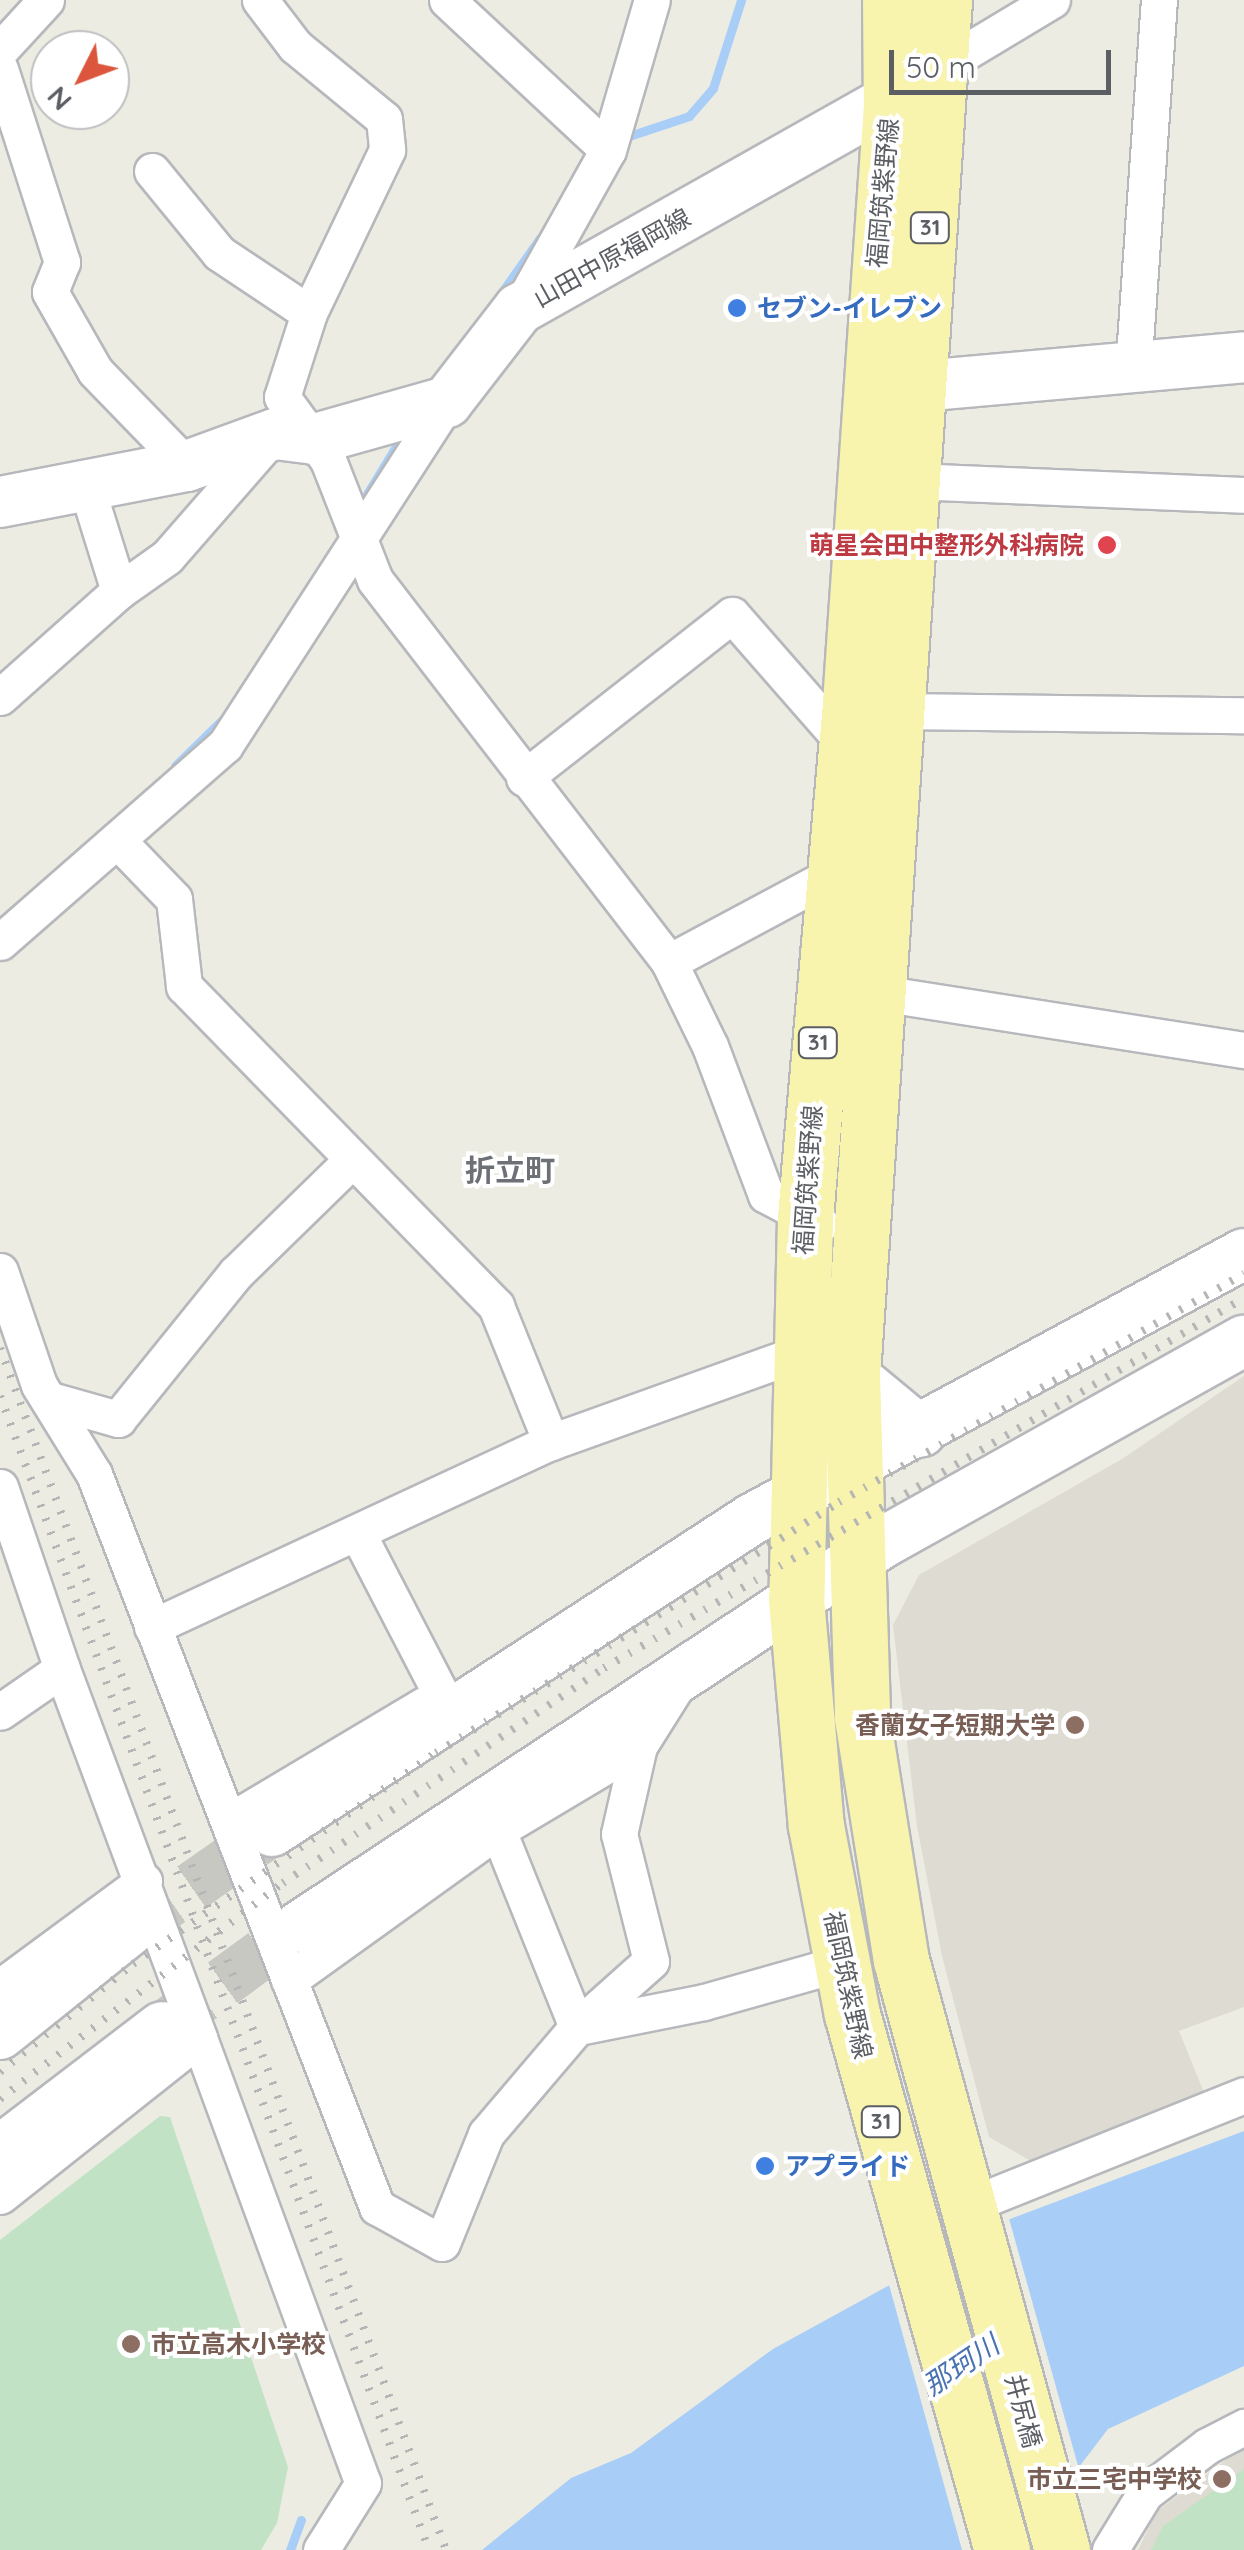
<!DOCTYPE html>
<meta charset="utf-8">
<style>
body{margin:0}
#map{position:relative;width:1244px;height:2550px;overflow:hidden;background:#edece3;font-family:Quicksand,"Noto Sans JP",sans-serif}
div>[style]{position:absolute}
.education>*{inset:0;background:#dddbd2}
.green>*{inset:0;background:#c2e2c5}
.water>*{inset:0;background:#a8cef8}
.pier>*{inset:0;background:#edece3}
.stream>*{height:9px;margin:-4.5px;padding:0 4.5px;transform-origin:4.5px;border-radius:4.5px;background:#a8cef8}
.secondary-tunnel>*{height:50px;margin-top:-25px;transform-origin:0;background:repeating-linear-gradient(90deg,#c8c8c3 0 50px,transparent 0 75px)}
.roads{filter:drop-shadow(2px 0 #b6b8bc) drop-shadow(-2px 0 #b6b8bc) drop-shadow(0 2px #b6b8bc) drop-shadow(0 -2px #b6b8bc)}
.street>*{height:35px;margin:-17.5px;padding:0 17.5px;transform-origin:17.5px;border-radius:17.5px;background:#fff}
.secondary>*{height:50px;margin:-25px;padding:0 25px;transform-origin:25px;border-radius:25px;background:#fff}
.primary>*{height:55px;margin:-27.5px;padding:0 27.5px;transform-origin:27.5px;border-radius:27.5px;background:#f8f3ad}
.rail>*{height:8px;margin-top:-4px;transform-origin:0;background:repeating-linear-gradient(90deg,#b4b5b5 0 2.5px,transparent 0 14.5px)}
.dots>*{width:28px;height:28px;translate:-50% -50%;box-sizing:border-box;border:5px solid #fff;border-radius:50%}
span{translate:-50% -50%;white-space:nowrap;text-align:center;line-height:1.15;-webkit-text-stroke:8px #fff;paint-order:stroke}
.shield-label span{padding:2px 8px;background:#fff;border:2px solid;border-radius:8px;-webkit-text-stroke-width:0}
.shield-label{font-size:22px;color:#5b5e63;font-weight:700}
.street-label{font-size:25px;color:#5b5e63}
.shop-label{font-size:25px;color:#366cbe;font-weight:700}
.left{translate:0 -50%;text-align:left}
.health-label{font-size:25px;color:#be3a42;font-weight:700}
.right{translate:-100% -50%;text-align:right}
.education-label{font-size:25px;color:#785e54;font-weight:700}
.water-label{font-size:28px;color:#4a73b1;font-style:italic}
.quarter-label{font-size:30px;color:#6d7075;font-weight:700}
.north{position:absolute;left:30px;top:30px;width:100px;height:100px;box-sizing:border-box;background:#fff;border:2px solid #bdbfc1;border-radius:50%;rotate:228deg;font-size:28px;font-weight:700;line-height:40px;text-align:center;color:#5b5e63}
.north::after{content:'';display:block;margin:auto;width:35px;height:45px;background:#db563c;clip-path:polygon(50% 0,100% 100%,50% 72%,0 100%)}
.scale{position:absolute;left:889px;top:50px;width:222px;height:45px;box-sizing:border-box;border:5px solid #5b5e63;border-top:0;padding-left:12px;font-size:30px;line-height:35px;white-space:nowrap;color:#5b5e63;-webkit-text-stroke:8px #fff;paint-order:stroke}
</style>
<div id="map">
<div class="education">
<i style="clip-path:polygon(1244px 1376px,1244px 2007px,1179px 2031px,1205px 2095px,1031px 2161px,989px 2137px,942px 1956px,917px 1826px,893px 1625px,919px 1575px,1122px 1459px)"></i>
<i style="clip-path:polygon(1244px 2447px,1244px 2550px,1138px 2550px,1157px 2511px)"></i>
</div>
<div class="green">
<i style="clip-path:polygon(160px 2116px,170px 2117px,288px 2467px,277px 2523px,261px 2550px,0 2550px,0 2240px)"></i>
<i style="clip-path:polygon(1244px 2469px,1244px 2550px,1151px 2550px,1163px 2526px)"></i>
</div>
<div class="water">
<i style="clip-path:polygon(1244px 2131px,1244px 2366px,1108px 2429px,1076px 2471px,974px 2550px,482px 2550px,571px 2478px,631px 2453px,773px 2349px,1010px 2219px)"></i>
</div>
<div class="pier">
<i style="clip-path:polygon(1008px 2215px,1080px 2473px,982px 2550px,962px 2550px,888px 2281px)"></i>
</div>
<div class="stream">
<i style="left:620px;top:139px;width:73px;rotate:-18.4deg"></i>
<i style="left:689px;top:116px;width:37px;rotate:-49deg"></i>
<i style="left:713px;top:88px;width:92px;rotate:-72.3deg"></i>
<i style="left:497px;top:299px;width:75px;rotate:-54.8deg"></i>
<i style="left:359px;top:507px;width:84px;rotate:-58.6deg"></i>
<i style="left:175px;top:766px;width:64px;rotate:-44.4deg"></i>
<i style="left:290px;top:2550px;width:32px;rotate:-70deg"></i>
</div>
<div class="secondary-tunnel">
<i style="left:130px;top:1930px;width:173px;rotate:-34.9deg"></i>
<i style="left:162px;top:2027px;width:170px;rotate:-36.1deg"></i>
</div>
<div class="roads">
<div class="street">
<i style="left:260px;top:0;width:58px;rotate:52.7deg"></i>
<i style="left:295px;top:46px;width:115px;rotate:39.4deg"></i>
<i style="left:384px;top:119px;width:31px;rotate:84deg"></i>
<i style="left:387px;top:150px;width:181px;rotate:115.6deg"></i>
<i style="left:309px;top:313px;width:88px;rotate:107.8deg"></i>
<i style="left:282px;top:397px;width:78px;rotate:53.9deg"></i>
<i style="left:328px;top:460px;width:129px;rotate:68.6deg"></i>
<i style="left:375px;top:580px;width:482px;rotate:52.4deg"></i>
<i style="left:669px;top:962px;width:93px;rotate:64deg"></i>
<i style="left:710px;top:1046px;width:159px;rotate:69.4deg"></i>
<i style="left:766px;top:1195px;width:62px;rotate:27.8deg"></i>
<i style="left:447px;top:0;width:220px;rotate:43deg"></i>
<i style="left:0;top:50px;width:68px;rotate:-47.4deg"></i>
<i style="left:944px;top:65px;width:126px;rotate:-31deg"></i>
<i style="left:0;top:69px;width:203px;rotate:72.2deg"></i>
<i style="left:62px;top:262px;width:32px;rotate:112deg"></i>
<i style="left:50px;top:292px;width:91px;rotate:60.3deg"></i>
<i style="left:95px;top:371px;width:132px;rotate:45.9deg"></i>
<i style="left:152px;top:171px;width:106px;rotate:50.7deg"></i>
<i style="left:219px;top:253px;width:108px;rotate:33.7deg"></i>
<i style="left:519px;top:309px;width:182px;rotate:-60.8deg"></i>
<i style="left:608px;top:150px;width:156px;rotate:-73.7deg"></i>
<i style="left:1133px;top:371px;width:372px;rotate:-86deg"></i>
<i style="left:912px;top:481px;width:332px;rotate:2.4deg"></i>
<i style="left:119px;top:591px;width:59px;rotate:-35.3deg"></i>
<i style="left:167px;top:557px;width:155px;rotate:-48.9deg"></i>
<i style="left:0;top:697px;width:159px;rotate:-41.7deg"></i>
<i style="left:119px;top:591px;width:114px;rotate:-107.3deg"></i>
<i style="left:896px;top:711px;width:348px;rotate:0.7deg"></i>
<i style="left:524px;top:778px;width:264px;rotate:-38.1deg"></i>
<i style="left:732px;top:615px;width:171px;rotate:48.8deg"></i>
<i style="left:117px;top:840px;width:82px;rotate:46deg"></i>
<i style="left:174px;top:899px;width:88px;rotate:83.4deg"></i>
<i style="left:184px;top:986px;width:447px;rotate:45.7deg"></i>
<i style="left:496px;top:1306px;width:147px;rotate:68deg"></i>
<i style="left:0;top:942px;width:299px;rotate:-41.2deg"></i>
<i style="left:225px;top:745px;width:409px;rotate:-57.1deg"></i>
<i style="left:669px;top:962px;width:184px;rotate:-28.2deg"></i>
<i style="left:873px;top:992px;width:376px;rotate:8.9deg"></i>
<i style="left:0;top:1271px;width:120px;rotate:71.1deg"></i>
<i style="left:39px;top:1385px;width:105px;rotate:58.3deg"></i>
<i style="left:94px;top:1474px;width:786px;rotate:68.89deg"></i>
<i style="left:377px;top:2207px;width:74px;rotate:29deg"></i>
<i style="left:442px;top:2243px;width:118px;rotate:-68deg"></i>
<i style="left:486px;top:2134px;width:140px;rotate:-49.6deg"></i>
<i style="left:577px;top:2027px;width:212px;rotate:-111.9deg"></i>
<i style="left:51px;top:1400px;width:70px;rotate:15.8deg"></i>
<i style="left:118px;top:1419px;width:188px;rotate:-51.1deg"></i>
<i style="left:236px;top:1273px;width:163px;rotate:-44.3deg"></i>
<i style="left:0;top:1487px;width:192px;rotate:71.2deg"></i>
<i style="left:62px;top:1669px;width:75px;rotate:145.3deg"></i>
<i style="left:359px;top:1536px;width:178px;rotate:62.6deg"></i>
<i style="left:152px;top:1627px;width:440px;rotate:-24.9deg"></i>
<i style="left:551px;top:1442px;width:263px;rotate:-19.7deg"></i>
<i style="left:62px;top:1669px;width:394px;rotate:69.6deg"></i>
<i style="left:231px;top:1820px;width:225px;rotate:-30.8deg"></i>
<i style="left:289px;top:1980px;width:257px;rotate:-35.7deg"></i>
<i style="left:498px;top:1830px;width:164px;rotate:-30.8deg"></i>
<i style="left:639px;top:1746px;width:70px;rotate:-57.9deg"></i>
<i style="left:0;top:1987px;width:179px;rotate:-36.4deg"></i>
<i style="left:577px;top:2027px;width:99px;rotate:-41.7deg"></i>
<i style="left:651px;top:1961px;width:131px;rotate:-104.1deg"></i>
<i style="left:619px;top:1834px;width:90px;rotate:-77.2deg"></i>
<i style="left:578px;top:2027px;width:128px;rotate:-11.2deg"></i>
<i style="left:704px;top:2002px;width:143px;rotate:-15.8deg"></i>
<i style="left:0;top:2196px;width:254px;rotate:-38.4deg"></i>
<i style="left:199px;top:2038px;width:474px;rotate:69.8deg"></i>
<i style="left:363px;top:2483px;width:79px;rotate:122.1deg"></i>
<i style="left:967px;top:2206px;width:298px;rotate:-21.8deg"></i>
<i style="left:1110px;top:2550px;width:67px;rotate:-58.4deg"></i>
<i style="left:1145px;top:2493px;width:78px;rotate:-37.2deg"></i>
<i style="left:1207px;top:2446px;width:42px;rotate:-27.2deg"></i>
</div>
<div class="secondary">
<i style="left:877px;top:390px;width:368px;rotate:-5.1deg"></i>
<i style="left:0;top:502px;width:190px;rotate:-10.9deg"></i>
<i style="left:187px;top:466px;width:94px;rotate:-20deg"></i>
<i style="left:275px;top:434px;width:40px;rotate:7.1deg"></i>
<i style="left:315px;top:439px;width:137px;rotate:-15.7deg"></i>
<i style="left:447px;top:402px;width:118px;rotate:-52.3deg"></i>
<i style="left:519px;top:309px;width:460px;rotate:-29.4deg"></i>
<i style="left:852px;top:1375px;width:89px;rotate:39.6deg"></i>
<i style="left:272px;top:1831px;width:572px;rotate:-33.02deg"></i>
<i style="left:752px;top:1519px;width:559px;rotate:-28.31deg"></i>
<i style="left:299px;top:1927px;width:698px;rotate:-33.37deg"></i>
<i style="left:882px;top:1543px;width:415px;rotate:-29.2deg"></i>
<i style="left:0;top:2034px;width:166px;rotate:-38.7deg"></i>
<i style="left:0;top:2151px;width:204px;rotate:-37.4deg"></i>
</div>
<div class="primary">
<i style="left:890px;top:0;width:105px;rotate:89.5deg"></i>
<i style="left:891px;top:105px;width:600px;rotate:93.92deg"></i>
<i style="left:850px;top:704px;width:515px;rotate:95.01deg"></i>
<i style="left:805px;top:1217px;width:382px;rotate:91.3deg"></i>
<i style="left:796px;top:1599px;width:228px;rotate:85deg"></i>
<i style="left:816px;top:1826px;width:191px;rotate:79.2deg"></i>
<i style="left:852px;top:2014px;width:557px;rotate:74.37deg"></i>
<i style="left:944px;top:0;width:1378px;rotate:93.83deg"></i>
<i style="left:852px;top:1375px;width:342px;rotate:88.3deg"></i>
<i style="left:862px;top:1717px;width:246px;rotate:80.9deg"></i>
<i style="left:901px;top:1960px;width:612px;rotate:74.74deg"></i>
</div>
</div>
<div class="rail">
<i style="left:0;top:1348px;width:1282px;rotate:69.64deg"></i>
<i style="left:0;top:1396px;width:1231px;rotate:69.61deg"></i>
<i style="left:0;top:2072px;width:171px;rotate:-39.1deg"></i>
<i style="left:133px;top:1964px;width:369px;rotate:-34.9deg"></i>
<i style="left:436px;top:1753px;width:475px;rotate:-31.9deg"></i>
<i style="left:839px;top:1502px;width:465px;rotate:-29.4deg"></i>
<i style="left:0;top:2099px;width:356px;rotate:-37.4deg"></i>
<i style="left:283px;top:1883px;width:386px;rotate:-33.8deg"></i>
<i style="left:604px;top:1668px;width:739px;rotate:-30.03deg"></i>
</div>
<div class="dots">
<i style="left:737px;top:308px;background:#3f7fe0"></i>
<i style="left:1107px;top:545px;background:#e0444e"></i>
<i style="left:1075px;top:1725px;background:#8d6e63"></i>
<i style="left:765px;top:2166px;background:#3f7fe0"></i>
<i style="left:131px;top:2344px;background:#8d6e63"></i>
<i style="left:1222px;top:2479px;background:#8d6e63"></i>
</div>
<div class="shield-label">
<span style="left:930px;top:228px">31</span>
<span style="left:818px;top:1043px">31</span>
<span style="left:881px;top:2122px">31</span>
</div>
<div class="street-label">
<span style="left:883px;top:193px;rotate:-85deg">福岡筑紫野線</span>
<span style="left:612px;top:258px;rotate:-29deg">山田中原福岡線</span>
<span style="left:808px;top:1180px;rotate:-86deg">福岡筑紫野線</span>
<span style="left:848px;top:1985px;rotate:78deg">福岡筑紫野線</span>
<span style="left:1023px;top:2411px;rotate:75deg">井尻橋</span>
</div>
<div class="shop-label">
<span class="left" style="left:757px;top:308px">セブン-イレブン</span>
<span class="left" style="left:785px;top:2166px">アプライド</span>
</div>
<div class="health-label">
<span class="right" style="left:1084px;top:545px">萌星会田中整形外科病院</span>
</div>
<div class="education-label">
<span class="right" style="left:1055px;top:1725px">香蘭女子短期大学</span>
<span class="left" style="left:151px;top:2344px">市立高木小学校</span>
<span class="right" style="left:1202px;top:2479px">市立三宅中学校</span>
</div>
<div class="water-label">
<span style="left:961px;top:2365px;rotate:-34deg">那珂川</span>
</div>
<div class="quarter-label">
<span style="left:510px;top:1170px">折立町</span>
</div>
<div class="north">N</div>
<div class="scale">50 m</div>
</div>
